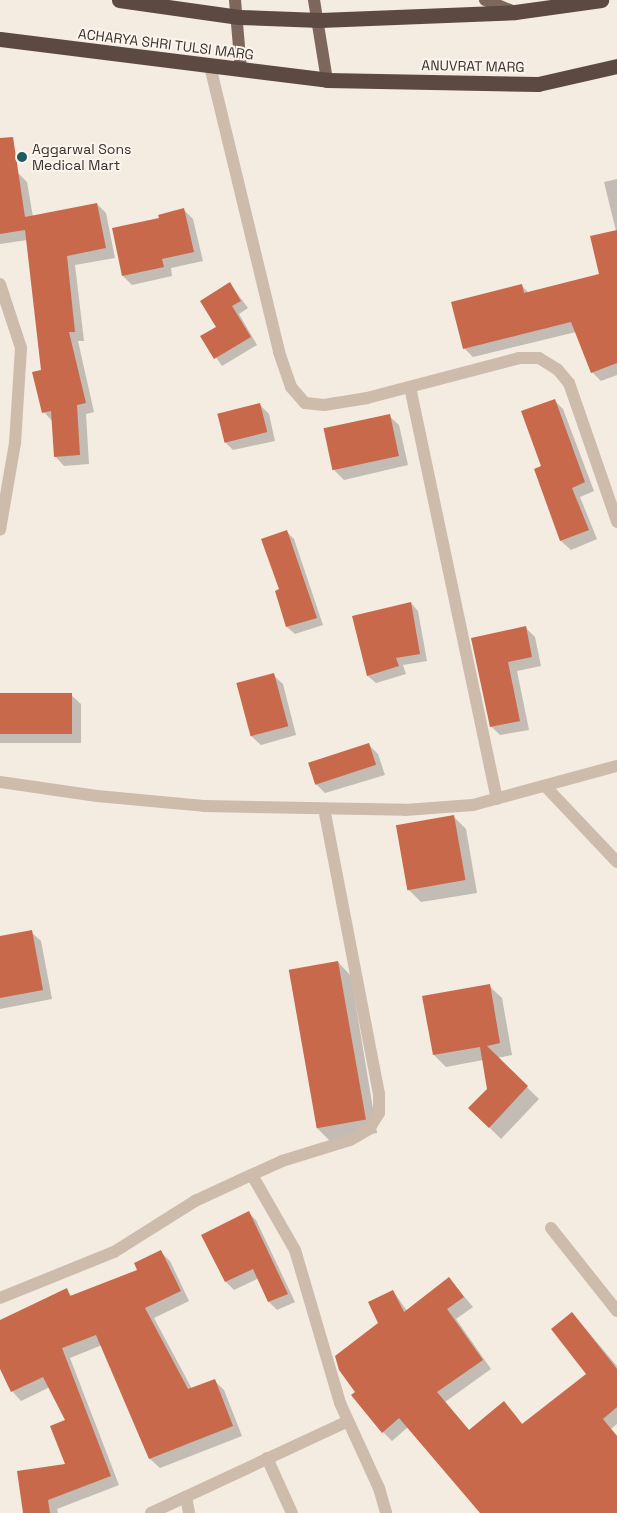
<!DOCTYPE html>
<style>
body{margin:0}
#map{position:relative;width:617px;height:1513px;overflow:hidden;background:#f4ebe1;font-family:"Space Grotesk",sans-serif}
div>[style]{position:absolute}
.shadow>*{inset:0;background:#0003}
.building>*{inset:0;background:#c8694b;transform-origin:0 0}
.minor>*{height:12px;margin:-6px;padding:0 6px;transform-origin:6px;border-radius:6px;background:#cdbbac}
.major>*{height:12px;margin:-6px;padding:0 6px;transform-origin:6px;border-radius:6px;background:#7d675c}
.highway>*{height:15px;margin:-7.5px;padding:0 7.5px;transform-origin:7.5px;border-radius:7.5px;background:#5c4a42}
.dots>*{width:14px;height:14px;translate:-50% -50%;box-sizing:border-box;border:2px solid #fbf5ee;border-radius:50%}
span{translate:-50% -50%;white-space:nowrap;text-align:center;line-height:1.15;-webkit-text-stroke:4px #fbf5ee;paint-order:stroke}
.street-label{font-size:14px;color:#3b302b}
.poi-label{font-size:14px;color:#3b302b}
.left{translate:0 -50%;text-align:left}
</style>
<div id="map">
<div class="shadow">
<i style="clip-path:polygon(18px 173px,27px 182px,33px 217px,97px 204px,106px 213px,115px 258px,75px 265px,84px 341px,78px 341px,94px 412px,86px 414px,89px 464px,64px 466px,55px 456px,53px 422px,44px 412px,42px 371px,27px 240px,0 244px,0 176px)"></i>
<i style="clip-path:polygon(617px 179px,617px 375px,601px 381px,592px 372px,576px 332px,473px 357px,464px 348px,522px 286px,529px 293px,600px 275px,616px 231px,604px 182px)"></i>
<i style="clip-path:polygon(184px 210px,193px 219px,203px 261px,171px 268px,172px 276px,132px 285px,123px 276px,160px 219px)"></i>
<i style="clip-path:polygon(230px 284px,248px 308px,239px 314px,257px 345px,222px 366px,202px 337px,218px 327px)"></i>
<i style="clip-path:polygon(554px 400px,563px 409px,594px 491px,580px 497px,597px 539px,571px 550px,561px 541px,535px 469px,543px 466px)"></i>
<i style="clip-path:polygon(260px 405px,269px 414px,275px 441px,233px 450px,224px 441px)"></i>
<i style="clip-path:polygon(389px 416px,399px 425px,408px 465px,344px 480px,335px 471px,326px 431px)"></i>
<i style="clip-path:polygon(286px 531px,294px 539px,323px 625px,295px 634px,287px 627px,281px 590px)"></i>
<i style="clip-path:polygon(411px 603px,418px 611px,427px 661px,403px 665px,406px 674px,376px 683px,368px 676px,354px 617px)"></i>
<i style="clip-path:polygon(525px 627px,535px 637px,541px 666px,517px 671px,529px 730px,500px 735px,491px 726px,473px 639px)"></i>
<i style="clip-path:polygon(273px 675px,283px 684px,296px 735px,261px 745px,251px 736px)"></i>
<i style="clip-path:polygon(0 694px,71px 695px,81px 704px,81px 743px,0 743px)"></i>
<i style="clip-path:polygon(369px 745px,378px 754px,385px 775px,325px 793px,316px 784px)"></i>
<i style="clip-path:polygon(453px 816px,466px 829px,477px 893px,421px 902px,408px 889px)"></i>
<i style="clip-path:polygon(31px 932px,41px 941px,52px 999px,0 1009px,0 938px)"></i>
<i style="clip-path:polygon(338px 962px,351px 976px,377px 1133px,330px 1141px,317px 1128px,291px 970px)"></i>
<i style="clip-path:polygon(489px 986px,502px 998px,512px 1055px,497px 1058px,539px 1099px,501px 1139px,470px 1108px,488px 1089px,483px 1060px,446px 1067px,434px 1055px,424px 997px)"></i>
<i style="clip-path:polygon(249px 1213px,256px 1220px,295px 1302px,277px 1310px,269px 1302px,259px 1278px,234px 1290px,226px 1282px,203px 1235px)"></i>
<i style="clip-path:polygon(160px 1251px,170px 1261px,189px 1301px,154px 1318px,192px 1389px,215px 1381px,224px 1390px,242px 1436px,160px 1468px,150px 1459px,102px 1345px,70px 1358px,119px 1485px,57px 1509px,58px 1513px,24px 1513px,66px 1465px,67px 1421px,50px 1387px,21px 1401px,12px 1391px,0 1366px,0 1322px,66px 1290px,73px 1297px,139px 1271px)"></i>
<i style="clip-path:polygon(449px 1278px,473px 1307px,456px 1319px,491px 1369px,445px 1402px,470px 1431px,513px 1412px,523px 1425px,588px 1374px,572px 1313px,617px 1366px,617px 1424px,611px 1429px,617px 1436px,617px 1513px,481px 1513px,408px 1427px,392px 1441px,383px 1432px,357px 1392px,393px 1291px,407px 1311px)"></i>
</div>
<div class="building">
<i style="clip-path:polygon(13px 137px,25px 217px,97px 203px,106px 248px,67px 256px,75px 332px,69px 332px,86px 403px,77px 405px,80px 455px,54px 457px,51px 411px,42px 413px,32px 372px,41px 370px,25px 230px,0 234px,0 138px)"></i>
<i style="clip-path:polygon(184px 208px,194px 252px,162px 259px,164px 267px,122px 276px,112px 228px,159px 218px,158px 215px)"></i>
<i style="clip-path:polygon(617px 230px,617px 363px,591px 373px,571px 322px,463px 349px,451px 302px,522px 284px,524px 293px,599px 274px,590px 236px)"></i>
<i style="clip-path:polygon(230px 282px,241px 301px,232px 306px,251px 337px,214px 359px,200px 336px,216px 327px,200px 301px)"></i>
<i style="clip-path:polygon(555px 399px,585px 482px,572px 488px,589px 530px,560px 541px,534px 469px,541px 466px,521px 411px)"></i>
<i style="left:260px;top:403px;width:30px;height:44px;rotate:76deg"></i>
<i style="left:390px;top:414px;width:43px;height:68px;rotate:78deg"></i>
<i style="clip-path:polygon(287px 530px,317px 618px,286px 627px,275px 591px,279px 589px,261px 539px)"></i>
<i style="clip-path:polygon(411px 602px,420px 654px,396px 658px,399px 666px,367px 676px,352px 616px)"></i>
<i style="clip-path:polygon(526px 626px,532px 657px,508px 662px,520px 721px,490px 727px,471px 638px)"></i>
<i style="left:274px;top:673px;width:55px;height:39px;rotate:75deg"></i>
<i style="left:0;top:693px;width:72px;height:41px"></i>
<i style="left:369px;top:743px;width:23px;height:64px;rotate:72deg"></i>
<i style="left:454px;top:815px;width:66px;height:59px;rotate:80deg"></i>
<i style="clip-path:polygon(32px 930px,43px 990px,0 998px,0 936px)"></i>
<i style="left:338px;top:961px;width:161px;height:50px;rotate:80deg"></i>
<i style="clip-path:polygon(490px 984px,500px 1043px,487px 1046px,528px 1086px,489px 1128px,468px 1108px,487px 1089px,480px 1047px,433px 1055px,422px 996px)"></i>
<i style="clip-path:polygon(249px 1211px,288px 1294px,268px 1302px,253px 1269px,225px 1282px,201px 1235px)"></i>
<i style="clip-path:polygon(161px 1250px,181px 1291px,145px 1308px,188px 1389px,215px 1379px,233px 1426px,149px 1459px,96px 1335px,62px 1348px,111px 1476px,48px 1500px,50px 1513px,23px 1513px,17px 1471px,65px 1464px,50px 1426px,65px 1420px,43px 1377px,11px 1392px,0 1369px,0 1320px,67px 1288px,70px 1296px,137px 1270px,134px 1263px)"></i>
<i style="clip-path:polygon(449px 1277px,464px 1297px,447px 1309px,483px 1360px,437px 1392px,469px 1430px,504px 1401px,522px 1424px,586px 1374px,551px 1329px,572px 1312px,617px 1369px,617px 1407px,603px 1419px,617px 1436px,617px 1513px,480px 1513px,399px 1418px,382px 1433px,351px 1395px,355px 1392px,339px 1370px,335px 1356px,378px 1323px,368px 1302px,393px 1290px,404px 1312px)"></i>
</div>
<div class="minor">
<i style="left:210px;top:66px;width:294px;rotate:76.4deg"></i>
<i style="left:279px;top:352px;width:37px;rotate:71deg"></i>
<i style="left:291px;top:387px;width:21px;rotate:49deg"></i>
<i style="left:305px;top:403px;width:19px;rotate:6deg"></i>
<i style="left:324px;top:405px;width:44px;rotate:-9.2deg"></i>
<i style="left:367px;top:398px;width:157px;rotate:-14.7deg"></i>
<i style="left:519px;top:358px;width:20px"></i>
<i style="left:539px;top:358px;width:22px;rotate:32deg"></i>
<i style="left:558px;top:370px;width:17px;rotate:50deg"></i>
<i style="left:569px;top:383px;width:147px;rotate:70.9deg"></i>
<i style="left:0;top:284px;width:67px;rotate:71.8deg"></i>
<i style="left:21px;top:348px;width:95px;rotate:93.6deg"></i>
<i style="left:15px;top:443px;width:88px;rotate:99.8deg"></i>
<i style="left:410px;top:387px;width:421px;rotate:78.1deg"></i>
<i style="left:0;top:782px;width:98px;rotate:8.2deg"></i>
<i style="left:97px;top:796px;width:107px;rotate:5.3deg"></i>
<i style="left:204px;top:806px;width:201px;rotate:1.1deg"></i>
<i style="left:405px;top:810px;width:68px;rotate:-4.2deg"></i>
<i style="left:473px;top:805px;width:149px;rotate:-15.2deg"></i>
<i style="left:547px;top:788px;width:102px;rotate:46.6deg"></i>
<i style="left:252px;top:1175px;width:86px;rotate:60.2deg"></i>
<i style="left:295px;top:1250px;width:159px;rotate:73.6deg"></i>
<i style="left:340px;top:1403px;width:94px;rotate:65.4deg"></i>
<i style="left:379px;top:1488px;width:26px;rotate:74deg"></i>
<i style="left:551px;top:1228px;width:106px;rotate:51.5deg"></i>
<i style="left:0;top:1298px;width:123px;rotate:-22deg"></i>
<i style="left:114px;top:1252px;width:96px;rotate:-32.2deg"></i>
<i style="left:195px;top:1201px;width:47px;rotate:-24.9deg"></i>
<i style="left:238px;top:1181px;width:48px;rotate:-24.4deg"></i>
<i style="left:282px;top:1161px;width:71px;rotate:-17.2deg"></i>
<i style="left:350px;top:1140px;width:22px;rotate:-30deg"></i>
<i style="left:369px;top:1129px;width:19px;rotate:-58deg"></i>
<i style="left:379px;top:1113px;width:19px;rotate:-90deg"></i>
<i style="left:379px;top:1094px;width:290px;rotate:-100.9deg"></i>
<i style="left:267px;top:1458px;width:60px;rotate:65.6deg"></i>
<i style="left:186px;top:1497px;width:16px;rotate:79deg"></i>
<i style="left:151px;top:1513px;width:215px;rotate:-25deg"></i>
</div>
<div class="major">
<i style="left:235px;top:0;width:70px;rotate:85.1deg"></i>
<i style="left:314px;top:0;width:81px;rotate:80.8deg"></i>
<i style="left:485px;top:0;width:29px;rotate:22deg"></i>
</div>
<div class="highway">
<i style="left:119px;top:0;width:121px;rotate:8.1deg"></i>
<i style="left:239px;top:17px;width:81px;rotate:2.1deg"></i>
<i style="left:320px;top:20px;width:195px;rotate:-2.3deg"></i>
<i style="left:515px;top:12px;width:87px;rotate:-7.9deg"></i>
<i style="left:0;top:39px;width:330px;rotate:7.1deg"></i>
<i style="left:327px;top:80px;width:211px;rotate:1.1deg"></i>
<i style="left:538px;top:84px;width:81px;rotate:-12.8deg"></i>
</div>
<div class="dots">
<i style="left:22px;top:157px;background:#1f5a5e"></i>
</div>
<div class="street-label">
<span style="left:166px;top:44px;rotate:7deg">ACHARYA SHRI TULSI MARG</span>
<span style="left:473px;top:66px;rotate:1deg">ANUVRAT MARG</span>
</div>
<div class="poi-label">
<span class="left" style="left:32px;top:157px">Aggarwal Sons<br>Medical Mart</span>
</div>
</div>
